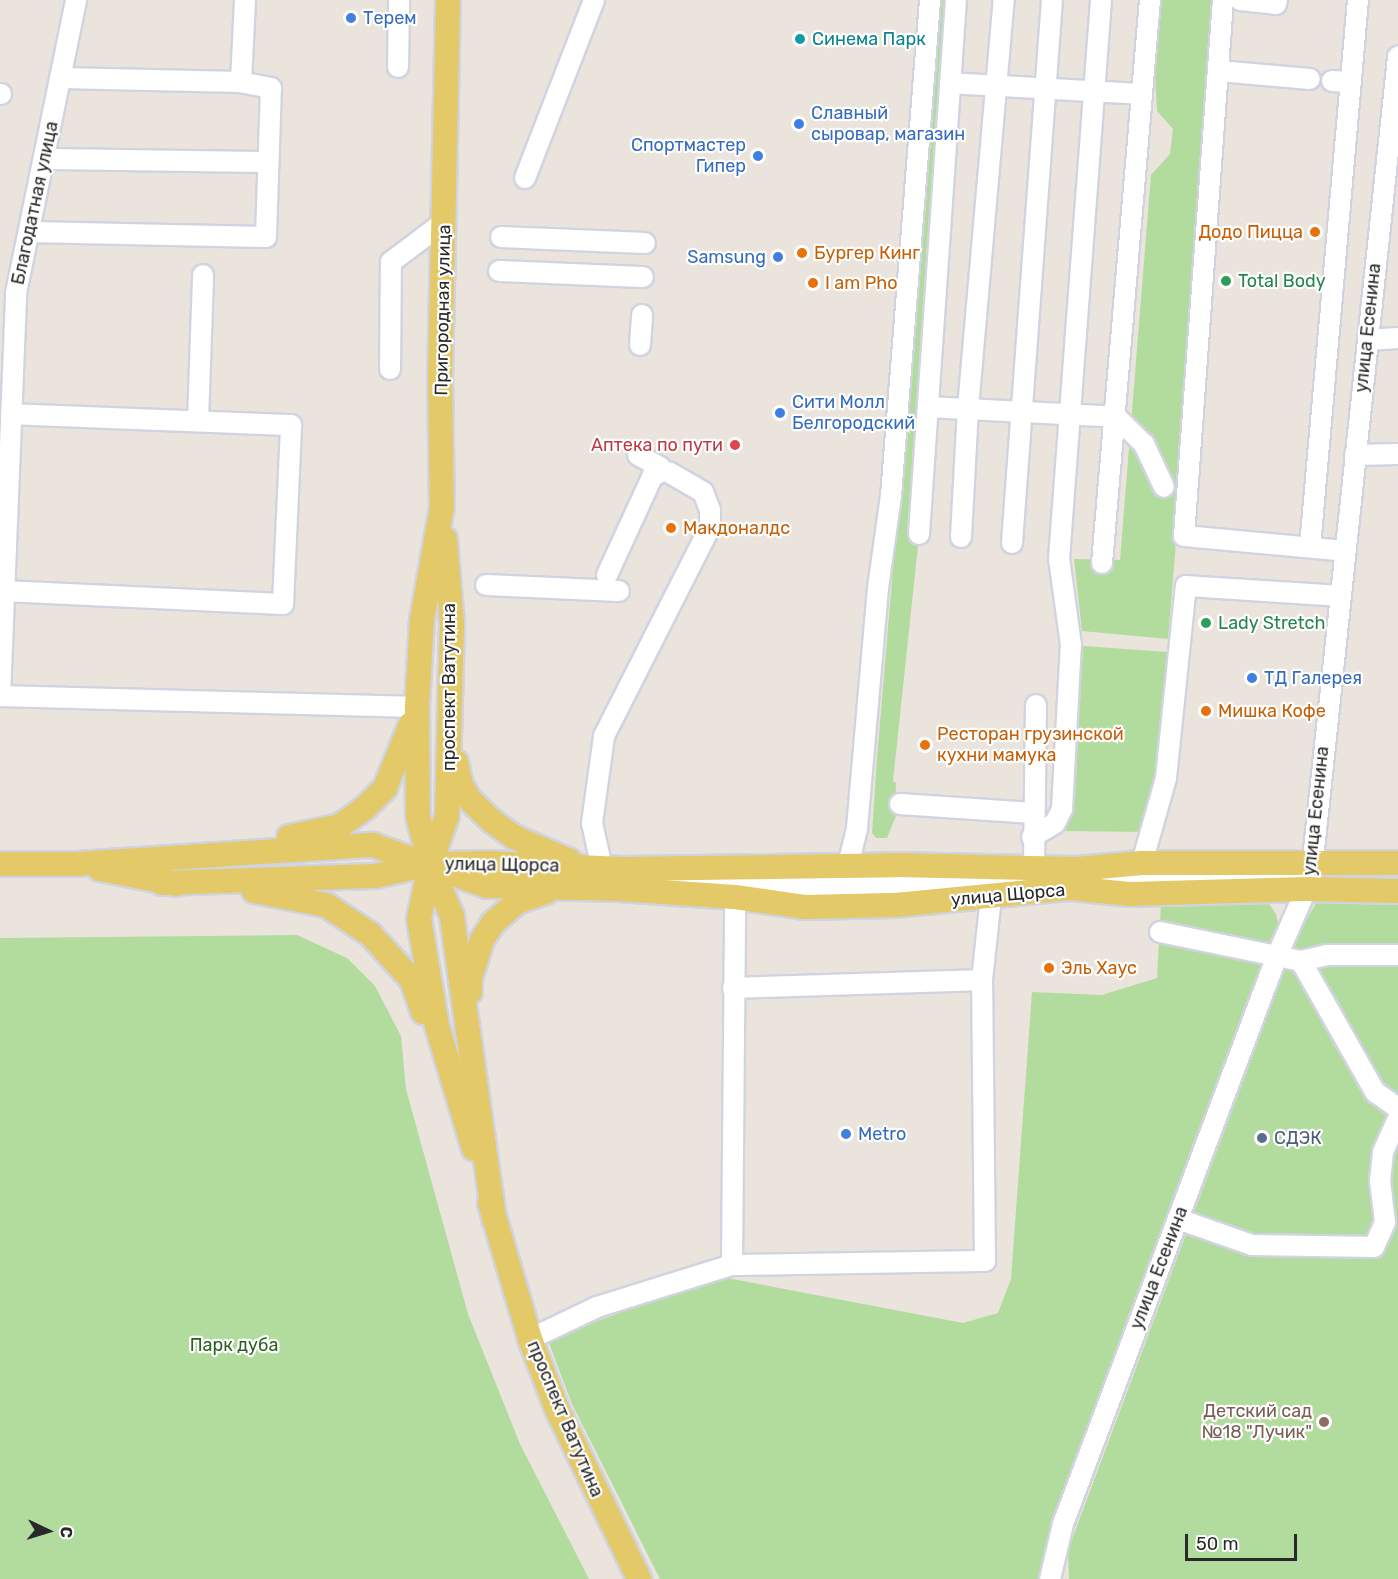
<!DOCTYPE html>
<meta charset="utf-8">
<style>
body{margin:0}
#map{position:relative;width:1398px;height:1579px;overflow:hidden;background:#eae4dc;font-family:Rubik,sans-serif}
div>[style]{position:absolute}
.green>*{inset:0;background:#b1dc9d}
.roads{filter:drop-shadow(2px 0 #d1d4e0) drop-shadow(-2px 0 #d1d4e0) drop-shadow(0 2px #d1d4e0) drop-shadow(0 -2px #d1d4e0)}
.minor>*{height:20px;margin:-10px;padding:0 10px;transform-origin:10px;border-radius:10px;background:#fff}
.major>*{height:24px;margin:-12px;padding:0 12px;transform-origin:12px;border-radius:12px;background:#e3c968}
.dots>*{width:16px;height:16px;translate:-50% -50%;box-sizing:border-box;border:3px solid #fff;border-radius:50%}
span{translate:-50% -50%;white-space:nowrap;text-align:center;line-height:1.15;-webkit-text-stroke:4.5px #fff;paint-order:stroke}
.shop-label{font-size:18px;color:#366cbe}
.left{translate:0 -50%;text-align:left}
.right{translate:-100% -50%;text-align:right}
.culture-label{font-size:18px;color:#0d838f}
.street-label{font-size:18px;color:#292929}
.food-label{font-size:18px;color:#c56008}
.leisure-label{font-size:18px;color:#27864d}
.health-label{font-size:18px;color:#be3a42}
.service-label{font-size:18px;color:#4e5e75}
.park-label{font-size:18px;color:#2c5f20}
.education-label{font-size:18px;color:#785e54}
.north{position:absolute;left:18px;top:1501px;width:60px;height:60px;-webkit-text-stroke:4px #fff;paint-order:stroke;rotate:94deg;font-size:16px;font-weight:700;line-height:24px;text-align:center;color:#292929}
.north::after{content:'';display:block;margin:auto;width:21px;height:27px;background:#292929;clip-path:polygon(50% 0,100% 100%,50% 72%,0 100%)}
.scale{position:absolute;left:1185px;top:1534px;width:112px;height:27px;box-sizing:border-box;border:3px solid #292929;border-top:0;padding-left:8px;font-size:18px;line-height:21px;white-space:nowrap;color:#292929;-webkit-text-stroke:4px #fff;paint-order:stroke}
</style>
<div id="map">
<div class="green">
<i style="clip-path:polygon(941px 0,949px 0,910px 543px,918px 546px,893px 781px,896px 783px,895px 808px,898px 811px,887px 838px,876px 838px,872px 833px,877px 758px)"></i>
<i style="clip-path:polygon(1160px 0,1221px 0,1168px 639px,1082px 631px,1074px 559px,1120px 560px,1151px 175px,1170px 154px,1173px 129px,1157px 111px,1155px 73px)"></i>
<i style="clip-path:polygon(1083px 646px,1167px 652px,1162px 753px,1148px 832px,1064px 831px,1075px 798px)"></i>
<i style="clip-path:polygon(1318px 900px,1398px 901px,1398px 1579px,1069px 1579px,1068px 1550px,1299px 932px)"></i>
<i style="clip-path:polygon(1267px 901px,1276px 914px,1280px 931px,1038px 1579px,660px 1579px,572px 1404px,549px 1343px,597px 1321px,722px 1277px,963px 1323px,998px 1313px,1011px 1279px,1032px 992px,1102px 995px,1157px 978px,1161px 903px)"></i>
<i style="clip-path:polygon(297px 935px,347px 958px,375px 986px,401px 1036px,406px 1089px,468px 1314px,520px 1444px,589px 1579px,0 1579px,0 938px)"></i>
</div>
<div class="roads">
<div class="minor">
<i style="left:1223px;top:0;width:537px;rotate:94.16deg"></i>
<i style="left:1184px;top:536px;width:162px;rotate:5.3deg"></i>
<i style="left:1240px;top:0;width:36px;rotate:6deg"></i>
<i style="left:1276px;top:4px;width:4px;rotate:-76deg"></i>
<i style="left:398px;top:67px;width:67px;rotate:-89.1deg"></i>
<i style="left:1219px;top:71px;width:91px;rotate:5deg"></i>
<i style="left:1332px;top:81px;width:19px;rotate:3deg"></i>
<i style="left:241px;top:82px;width:82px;rotate:-87.2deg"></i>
<i style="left:950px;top:83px;width:192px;rotate:3.3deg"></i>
<i style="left:0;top:94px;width:1px"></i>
<i style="left:44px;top:159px;width:223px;rotate:0.8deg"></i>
<i style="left:525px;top:178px;width:191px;rotate:-68.8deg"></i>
<i style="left:29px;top:232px;width:237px;rotate:1.2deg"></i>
<i style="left:266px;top:237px;width:149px;rotate:-88.1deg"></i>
<i style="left:271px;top:88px;width:31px;rotate:-169deg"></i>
<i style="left:241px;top:82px;width:181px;rotate:-178.7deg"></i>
<i style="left:501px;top:237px;width:144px;rotate:2.4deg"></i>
<i style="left:499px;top:271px;width:144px;rotate:2.4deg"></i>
<i style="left:1368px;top:340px;width:30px;rotate:-4deg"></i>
<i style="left:640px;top:345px;width:30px;rotate:-86deg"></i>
<i style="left:390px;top:369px;width:107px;rotate:-89.5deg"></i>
<i style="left:391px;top:262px;width:66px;rotate:-37deg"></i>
<i style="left:928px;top:407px;width:188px;rotate:3deg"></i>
<i style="left:1116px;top:417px;width:39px;rotate:44deg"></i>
<i style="left:1144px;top:444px;width:47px;rotate:65.1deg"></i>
<i style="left:198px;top:421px;width:146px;rotate:-88deg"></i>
<i style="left:638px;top:455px;width:26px;rotate:29deg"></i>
<i style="left:1355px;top:455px;width:43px;rotate:-1.3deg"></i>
<i style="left:919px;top:534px;width:535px;rotate:-86.04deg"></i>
<i style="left:961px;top:537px;width:129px;rotate:-86.9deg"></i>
<i style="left:968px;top:408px;width:410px;rotate:-85deg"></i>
<i style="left:1012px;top:543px;width:544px;rotate:-85.79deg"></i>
<i style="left:1310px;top:547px;width:549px;rotate:-84.99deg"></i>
<i style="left:1102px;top:563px;width:565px;rotate:-85.13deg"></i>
<i style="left:607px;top:575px;width:108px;rotate:-65.3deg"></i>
<i style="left:652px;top:477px;width:9px;rotate:-32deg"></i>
<i style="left:486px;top:585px;width:133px;rotate:2.6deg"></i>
<i style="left:5px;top:591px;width:278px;rotate:2.7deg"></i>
<i style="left:283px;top:604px;width:179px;rotate:-87.4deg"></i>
<i style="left:291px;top:425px;width:280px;rotate:-177.8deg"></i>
<i style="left:0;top:696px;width:403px;rotate:-87.7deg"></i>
<i style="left:16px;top:293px;width:299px;rotate:-78.4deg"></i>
<i style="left:1px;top:696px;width:416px;rotate:1.5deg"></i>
<i style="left:900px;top:804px;width:133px;rotate:3.9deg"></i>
<i style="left:1032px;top:837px;width:27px;rotate:-31deg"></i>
<i style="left:1055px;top:823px;width:16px;rotate:-63deg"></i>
<i style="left:1062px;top:809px;width:164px;rotate:-86.9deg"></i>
<i style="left:1071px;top:645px;width:87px;rotate:-97.9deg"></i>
<i style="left:1059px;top:559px;width:561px;rotate:-85.7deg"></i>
<i style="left:1142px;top:863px;width:88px;rotate:-74.2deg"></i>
<i style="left:1166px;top:778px;width:193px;rotate:-84.1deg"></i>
<i style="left:1186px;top:586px;width:154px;rotate:3.7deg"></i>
<i style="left:848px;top:865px;width:38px;rotate:-76deg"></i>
<i style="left:857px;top:828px;width:241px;rotate:-85deg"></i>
<i style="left:878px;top:588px;width:93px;rotate:-82deg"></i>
<i style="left:891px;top:496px;width:498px;rotate:-85.5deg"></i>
<i style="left:602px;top:868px;width:46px;rotate:-102.5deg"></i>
<i style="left:592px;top:823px;width:88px;rotate:-82.1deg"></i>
<i style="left:604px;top:736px;width:234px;rotate:-63.1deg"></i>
<i style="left:710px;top:527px;width:17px;rotate:-90deg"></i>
<i style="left:710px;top:510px;width:19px;rotate:-111deg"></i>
<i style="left:703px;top:492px;width:39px;rotate:-150deg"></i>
<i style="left:1034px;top:868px;width:163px;rotate:-89.3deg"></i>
<i style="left:649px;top:874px;width:29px;rotate:14deg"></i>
<i style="left:677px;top:881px;width:128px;rotate:2.2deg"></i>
<i style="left:805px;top:886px;width:227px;rotate:-2deg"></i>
<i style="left:1086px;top:878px;width:216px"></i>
<i style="left:1160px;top:932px;width:144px;rotate:11.6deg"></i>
<i style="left:1301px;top:961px;width:27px;rotate:-13deg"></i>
<i style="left:1327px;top:955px;width:71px"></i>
<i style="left:1301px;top:961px;width:150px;rotate:60.5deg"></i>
<i style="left:1375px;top:1092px;width:28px;rotate:35deg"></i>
<i style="left:733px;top:988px;width:249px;rotate:-1.8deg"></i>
<i style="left:1178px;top:1219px;width:78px;rotate:19.4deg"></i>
<i style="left:1252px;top:1245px;width:122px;rotate:0.9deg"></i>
<i style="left:1374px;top:1247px;width:27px;rotate:-66deg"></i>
<i style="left:1385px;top:1222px;width:41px;rotate:-97deg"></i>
<i style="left:1380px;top:1181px;width:29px;rotate:-84deg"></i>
<i style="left:1383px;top:1152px;width:37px;rotate:-66deg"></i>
<i style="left:732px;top:1265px;width:253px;rotate:-0.9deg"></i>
<i style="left:985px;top:1261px;width:281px;rotate:-90.6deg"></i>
<i style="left:982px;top:980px;width:83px;rotate:-83.8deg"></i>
<i style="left:530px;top:1339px;width:74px;rotate:-25.5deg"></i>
<i style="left:597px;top:1307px;width:141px;rotate:-17.3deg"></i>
<i style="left:732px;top:1265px;width:368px;rotate:-89.5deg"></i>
<i style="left:1050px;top:1579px;width:57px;rotate:-76.7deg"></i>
<i style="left:1063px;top:1524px;width:607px;rotate:-69.36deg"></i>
<i style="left:1277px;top:956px;width:85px;rotate:-66.4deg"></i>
<i style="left:1311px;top:878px;width:826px;rotate:-83.95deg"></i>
</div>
<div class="major">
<i style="left:448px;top:0;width:371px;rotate:91.2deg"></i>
<i style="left:440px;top:371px;width:136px;rotate:89.2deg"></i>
<i style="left:442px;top:507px;width:114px;rotate:100.1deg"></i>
<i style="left:422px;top:619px;width:88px;rotate:93.3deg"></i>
<i style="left:417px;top:707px;width:109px;rotate:89.5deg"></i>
<i style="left:418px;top:816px;width:49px;rotate:76deg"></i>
<i style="left:430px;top:864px;width:56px;rotate:67.1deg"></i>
<i style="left:452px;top:916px;width:306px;rotate:82.1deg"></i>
<i style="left:445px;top:539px;width:85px;rotate:85.3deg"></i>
<i style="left:452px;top:624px;width:192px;rotate:91.5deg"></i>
<i style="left:447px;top:816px;width:51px;rotate:109.5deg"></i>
<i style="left:430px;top:864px;width:56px;rotate:101.3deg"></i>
<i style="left:419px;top:919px;width:109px;rotate:80.5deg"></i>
<i style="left:437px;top:1026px;width:128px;rotate:73.3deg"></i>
<i style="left:456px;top:762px;width:24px;rotate:78deg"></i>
<i style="left:461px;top:785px;width:17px;rotate:59deg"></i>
<i style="left:470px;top:800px;width:30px;rotate:44deg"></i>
<i style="left:492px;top:821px;width:27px;rotate:36deg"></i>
<i style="left:514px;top:837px;width:61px;rotate:23.2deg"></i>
<i style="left:289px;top:837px;width:52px;rotate:-12.2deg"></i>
<i style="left:340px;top:826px;width:32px;rotate:-36deg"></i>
<i style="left:366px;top:807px;width:27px;rotate:-45deg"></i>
<i style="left:385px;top:788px;width:69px;rotate:-67.9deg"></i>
<i style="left:0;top:864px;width:77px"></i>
<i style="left:77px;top:864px;width:297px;rotate:-3.7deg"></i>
<i style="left:373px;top:845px;width:121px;rotate:19.8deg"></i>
<i style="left:487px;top:886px;width:131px;rotate:1.3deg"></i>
<i style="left:618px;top:889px;width:117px;rotate:3.9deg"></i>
<i style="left:735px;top:897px;width:70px;rotate:8.2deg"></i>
<i style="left:804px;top:907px;width:92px;rotate:-1.2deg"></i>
<i style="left:896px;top:905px;width:175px;rotate:-5.6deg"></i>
<i style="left:1070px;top:888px;width:60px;rotate:5.7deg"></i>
<i style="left:1130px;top:894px;width:176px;rotate:-1.6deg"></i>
<i style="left:1306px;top:889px;width:92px;rotate:1.2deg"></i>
<i style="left:100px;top:869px;width:78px;rotate:11deg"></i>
<i style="left:162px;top:883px;width:213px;rotate:-1.9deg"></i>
<i style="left:375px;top:876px;width:56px;rotate:-12.3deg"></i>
<i style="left:430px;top:864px;width:57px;rotate:-1deg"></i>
<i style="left:487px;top:863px;width:136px;rotate:2.5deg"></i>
<i style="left:623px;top:869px;width:274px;rotate:-0.8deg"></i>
<i style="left:897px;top:865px;width:180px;rotate:1.3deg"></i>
<i style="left:1077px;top:869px;width:65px;rotate:-5.3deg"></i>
<i style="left:1142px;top:863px;width:256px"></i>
<i style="left:254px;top:891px;width:73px;rotate:11deg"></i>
<i style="left:326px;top:905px;width:53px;rotate:33.4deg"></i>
<i style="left:370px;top:934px;width:62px;rotate:47.6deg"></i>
<i style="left:412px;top:980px;width:34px;rotate:71deg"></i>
<i style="left:470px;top:992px;width:13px;rotate:-90deg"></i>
<i style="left:470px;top:979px;width:41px;rotate:-72.9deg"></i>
<i style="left:482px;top:940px;width:20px;rotate:-57deg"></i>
<i style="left:493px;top:923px;width:32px;rotate:-41deg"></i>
<i style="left:517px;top:902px;width:31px;rotate:-19deg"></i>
<i style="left:490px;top:1203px;width:142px;rotate:73.6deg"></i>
<i style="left:530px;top:1339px;width:75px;rotate:68.9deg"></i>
<i style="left:557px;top:1409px;width:189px;rotate:64.2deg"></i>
</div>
</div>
<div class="dots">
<i style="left:351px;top:18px;background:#3f7fe0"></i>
<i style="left:800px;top:39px;background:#0f9aa8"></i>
<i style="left:799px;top:124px;background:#3f7fe0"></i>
<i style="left:758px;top:156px;background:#3f7fe0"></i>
<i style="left:1315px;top:232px;background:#e8710a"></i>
<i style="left:802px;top:253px;background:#e8710a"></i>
<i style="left:778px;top:257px;background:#3f7fe0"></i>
<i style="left:1226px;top:281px;background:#2e9e5b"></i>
<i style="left:813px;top:283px;background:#e8710a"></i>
<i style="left:780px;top:413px;background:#3f7fe0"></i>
<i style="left:735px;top:445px;background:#e0444e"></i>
<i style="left:671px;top:528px;background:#e8710a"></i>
<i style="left:1206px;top:623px;background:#2e9e5b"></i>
<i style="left:1252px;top:678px;background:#3f7fe0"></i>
<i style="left:1206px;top:711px;background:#e8710a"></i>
<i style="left:925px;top:745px;background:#e8710a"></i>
<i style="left:1049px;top:968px;background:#e8710a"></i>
<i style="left:846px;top:1134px;background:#3f7fe0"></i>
<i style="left:1262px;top:1138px;background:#5c6f8a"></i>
<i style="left:1324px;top:1422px;background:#8d6e63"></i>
</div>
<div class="shop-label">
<span class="left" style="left:363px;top:18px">Терем</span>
<span class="left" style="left:811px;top:124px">Славный<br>сыровар, магазин</span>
<span class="right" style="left:746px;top:156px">Спортмастер<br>Гипер</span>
<span class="right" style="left:766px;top:257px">Samsung</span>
<span class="left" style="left:792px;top:413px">Сити Молл<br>Белгородский</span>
<span class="left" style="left:1264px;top:678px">ТД Галерея</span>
<span class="left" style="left:858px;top:1134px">Metro</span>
</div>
<div class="culture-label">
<span class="left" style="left:812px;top:39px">Синема Парк</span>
</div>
<div class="street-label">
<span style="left:35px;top:203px;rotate:-78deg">Благодатная улица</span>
<span style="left:443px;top:310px;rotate:-89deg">Пригородная улица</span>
<span style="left:1368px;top:328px;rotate:-84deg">улица Есенина</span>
<span style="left:449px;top:687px;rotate:-90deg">проспект Ватутина</span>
<span style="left:1316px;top:811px;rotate:-84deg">улица Есенина</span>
<span style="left:502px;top:865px;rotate:1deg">улица Щорса</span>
<span style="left:1008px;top:895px;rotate:-5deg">улица Щорса</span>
<span style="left:1159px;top:1268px;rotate:-69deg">улица Есенина</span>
<span style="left:565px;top:1419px;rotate:67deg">проспект Ватутина</span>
</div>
<div class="food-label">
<span class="right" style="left:1303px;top:232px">Додо Пицца</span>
<span class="left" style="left:814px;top:253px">Бургер Кинг</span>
<span class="left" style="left:825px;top:283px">I am Pho</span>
<span class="left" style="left:683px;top:528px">Макдоналдс</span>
<span class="left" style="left:1218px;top:711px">Мишка Кофе</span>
<span class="left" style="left:937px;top:745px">Ресторан грузинской<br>кухни мамука</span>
<span class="left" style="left:1061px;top:968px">Эль Хаус</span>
</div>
<div class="leisure-label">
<span class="left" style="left:1238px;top:281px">Total Body</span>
<span class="left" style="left:1218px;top:623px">Lady Stretch</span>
</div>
<div class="health-label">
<span class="right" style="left:723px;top:445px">Аптека по пути</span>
</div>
<div class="service-label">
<span class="left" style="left:1274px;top:1138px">СДЭК</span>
</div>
<div class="park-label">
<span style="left:234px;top:1345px">Парк дуба</span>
</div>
<div class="education-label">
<span class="right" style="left:1312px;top:1422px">Детский сад<br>№18 "Лучик"</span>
</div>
<div class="north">С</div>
<div class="scale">50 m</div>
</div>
